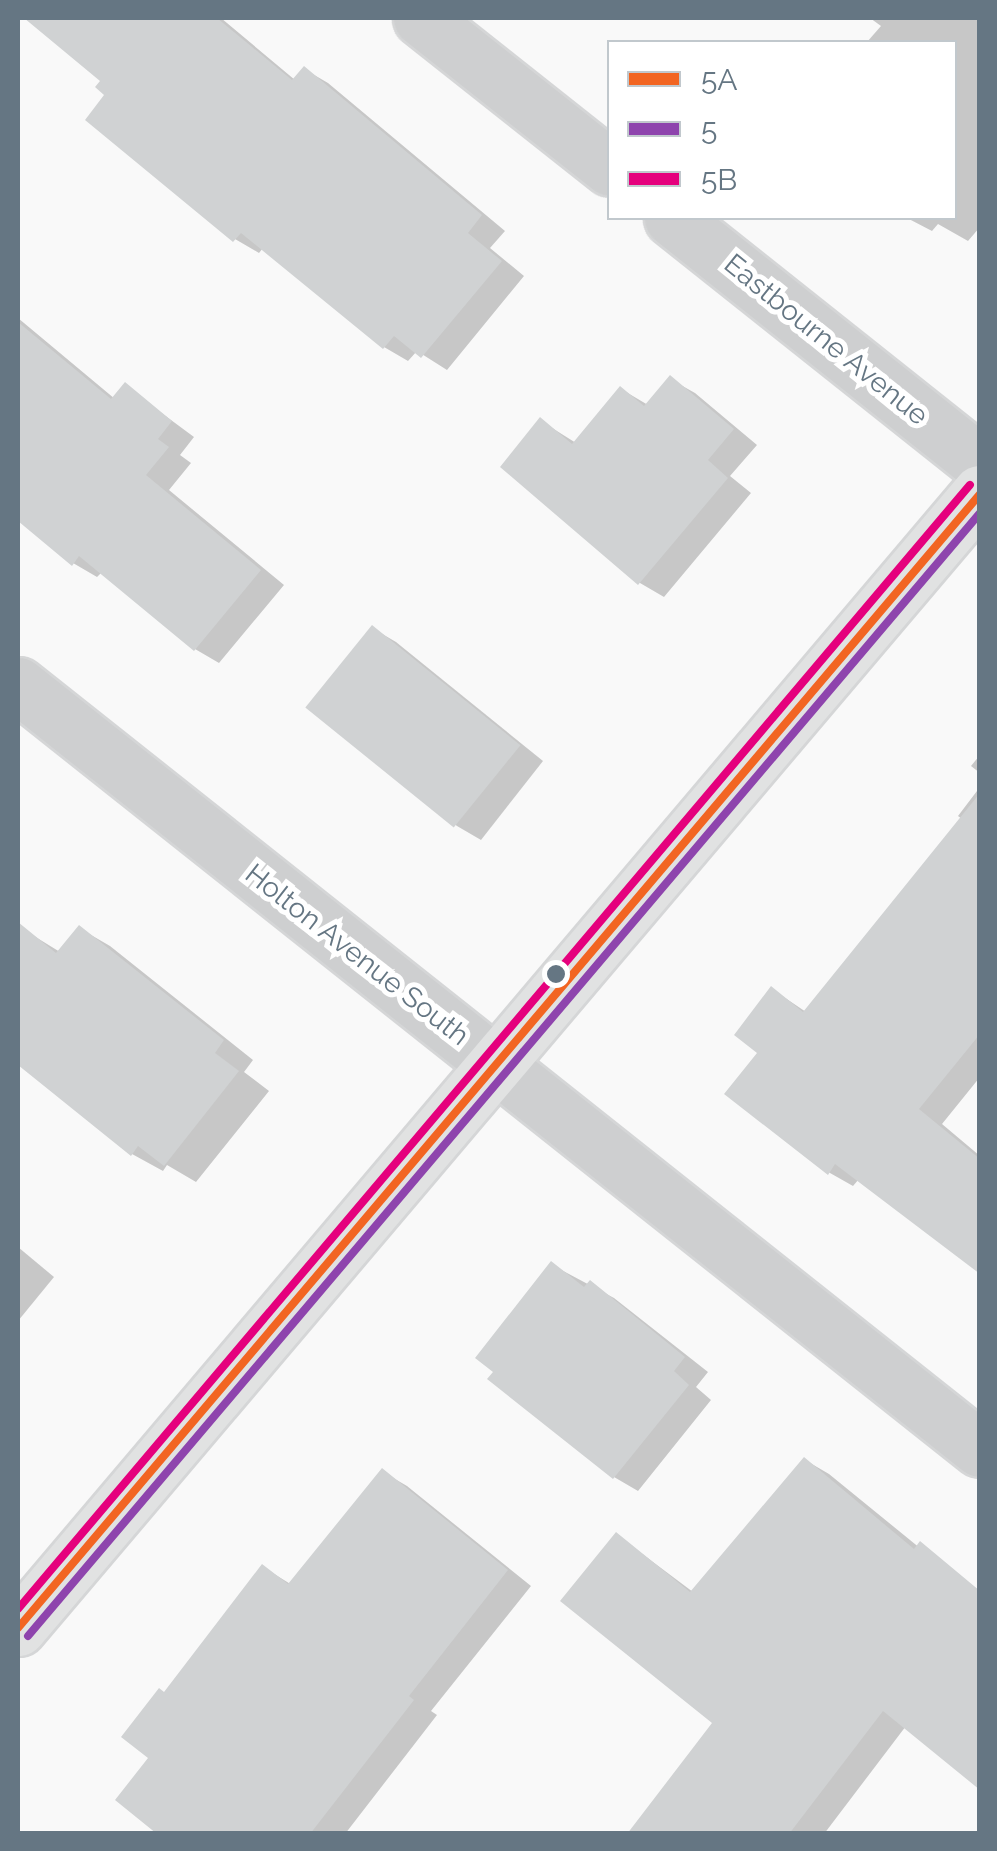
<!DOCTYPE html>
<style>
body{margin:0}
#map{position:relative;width:997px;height:1851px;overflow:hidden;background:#f9f9f9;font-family:Raleway,sans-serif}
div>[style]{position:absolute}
.shadow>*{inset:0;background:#0003}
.building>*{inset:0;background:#d0d2d3;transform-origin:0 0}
.roads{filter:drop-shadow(2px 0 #d5d6d7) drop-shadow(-2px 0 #d5d6d7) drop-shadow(0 2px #d5d6d7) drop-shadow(0 -2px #d5d6d7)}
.street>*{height:55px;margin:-27.5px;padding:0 27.5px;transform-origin:27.5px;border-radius:27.5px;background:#cecfd0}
.secondary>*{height:55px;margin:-27.5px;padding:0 27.5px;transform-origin:27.5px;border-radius:27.5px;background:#e1e2e2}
.bus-1>*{height:8px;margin:-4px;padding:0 4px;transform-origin:4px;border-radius:4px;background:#f26522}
.bus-2>*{height:8px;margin:-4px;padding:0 4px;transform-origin:4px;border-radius:4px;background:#8e44ad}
.bus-3>*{height:8px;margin:-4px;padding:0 4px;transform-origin:4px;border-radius:4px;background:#e5007d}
.dots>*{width:28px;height:28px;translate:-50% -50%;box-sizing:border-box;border:5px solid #fff;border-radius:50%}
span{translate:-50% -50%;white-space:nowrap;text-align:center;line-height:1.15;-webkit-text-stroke:10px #fff;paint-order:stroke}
.street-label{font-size:28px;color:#657683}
.frame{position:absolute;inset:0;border:20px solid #657683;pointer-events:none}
.legend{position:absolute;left:607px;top:40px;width:350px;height:180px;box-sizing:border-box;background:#fff;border:2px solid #c1c8cd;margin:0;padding:12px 18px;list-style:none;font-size:30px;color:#657683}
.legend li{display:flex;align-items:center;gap:20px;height:50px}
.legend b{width:50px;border:2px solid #c1c8cd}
</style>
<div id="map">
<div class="shadow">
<i style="clip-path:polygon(28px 18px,221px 18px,295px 80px,304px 69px,328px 83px,505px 231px,490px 248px,524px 276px,447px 370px,417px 351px,408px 361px,384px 347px,263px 248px,259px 253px,235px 239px,108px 95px,103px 81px)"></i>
<i style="clip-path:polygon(870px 18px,980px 18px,980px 227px,968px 241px,938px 224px,932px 231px,907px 218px,954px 218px,954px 42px,867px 42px,881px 26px)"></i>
<i style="clip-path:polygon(18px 318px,115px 399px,125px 386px,194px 437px,180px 455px,191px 463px,169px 490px,284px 585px,219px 663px,195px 649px,102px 572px,97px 577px,73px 563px,18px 517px)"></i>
<i style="clip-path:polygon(670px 379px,695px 393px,757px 445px,730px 476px,751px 493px,664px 597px,640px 583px,541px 421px,576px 443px,621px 389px,648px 405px)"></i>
<i style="clip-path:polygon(372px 628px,396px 642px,543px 761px,481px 840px,457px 826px,309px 707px)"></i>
<i style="clip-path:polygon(980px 755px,980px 773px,971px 766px)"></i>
<i style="clip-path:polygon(980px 787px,980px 1077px,942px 1124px,980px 1156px,980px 1271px,859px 1179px,853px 1186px,830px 1173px,728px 1094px,761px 1053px,772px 989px,806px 1012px,962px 819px,958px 816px)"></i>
<i style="clip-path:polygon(21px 928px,60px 952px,79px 928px,110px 946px,253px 1060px,244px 1072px,269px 1091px,196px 1182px,167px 1165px,163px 1171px,132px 1154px,18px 1062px)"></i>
<i style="clip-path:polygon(18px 1247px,54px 1277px,18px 1321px)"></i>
<i style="clip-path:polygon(552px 1265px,614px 1298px,708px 1372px,696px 1387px,711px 1400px,638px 1491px,614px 1477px)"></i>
<i style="clip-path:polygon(805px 1460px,829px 1474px,980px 1597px,906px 1726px,824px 1834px,630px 1834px,716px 1722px,617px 1535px,693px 1592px)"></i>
<i style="clip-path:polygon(383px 1472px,407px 1486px,531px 1586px,431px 1711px,437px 1715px,345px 1834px,161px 1834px,151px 1758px,166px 1695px,263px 1567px,292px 1585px)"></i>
</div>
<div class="building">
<i style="clip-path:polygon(24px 18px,217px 18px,292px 80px,304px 66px,482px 215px,468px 233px,502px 261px,421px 358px,394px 336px,383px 349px,241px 233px,233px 242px,85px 120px,104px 95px,95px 87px,100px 81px)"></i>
<i style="clip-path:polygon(18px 322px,111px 399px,125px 382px,172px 421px,158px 439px,169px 447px,146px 475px,261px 570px,194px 651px,79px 556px,72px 566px,18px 521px)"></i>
<i style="clip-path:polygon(670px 375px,734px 429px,708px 460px,728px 478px,638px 585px,500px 467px,540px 417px,572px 444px,620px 386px,644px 406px)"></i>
<i style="left:372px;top:625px;width:191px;height:106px;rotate:39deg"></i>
<i style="clip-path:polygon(980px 793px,980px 1034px,919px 1109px,980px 1159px,980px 1274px,835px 1164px,828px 1175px,724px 1094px,757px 1053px,734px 1035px,771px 986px,803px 1012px)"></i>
<i style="clip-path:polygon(18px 922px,56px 953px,79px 925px,224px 1040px,215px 1053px,239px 1071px,164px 1166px,138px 1146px,131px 1156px,18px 1065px)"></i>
<i style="clip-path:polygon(551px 1261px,584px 1287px,590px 1280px,685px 1357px,674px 1371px,689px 1385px,613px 1479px,487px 1379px,493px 1372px,475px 1358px)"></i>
<i style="clip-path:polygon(804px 1457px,914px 1549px,920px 1541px,980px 1591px,980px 1790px,883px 1711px,789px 1834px,627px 1834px,712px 1723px,560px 1601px,616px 1532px,690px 1592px)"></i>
<i style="clip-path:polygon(382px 1468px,508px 1570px,409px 1696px,414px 1700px,310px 1834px,157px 1834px,115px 1800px,148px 1758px,121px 1737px,159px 1688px,164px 1692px,262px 1564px,288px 1584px)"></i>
</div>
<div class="roads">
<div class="street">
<i style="left:421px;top:18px;width:241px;rotate:38.4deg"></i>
<i style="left:672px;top:218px;width:394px;rotate:38.5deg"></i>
<i style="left:18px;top:685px;width:1228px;rotate:38.46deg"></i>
</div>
<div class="secondary">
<i style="left:18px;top:1628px;width:1488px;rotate:-49.72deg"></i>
</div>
</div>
<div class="bus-1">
<i style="left:18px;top:1628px;width:1487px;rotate:-49.69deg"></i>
</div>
<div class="bus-2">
<i style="left:28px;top:1636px;width:1472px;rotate:-49.71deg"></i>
</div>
<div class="bus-3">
<i style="left:18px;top:1609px;width:1473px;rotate:-49.74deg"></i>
</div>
<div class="dots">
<i style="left:556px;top:974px;background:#657683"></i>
</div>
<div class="street-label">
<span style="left:826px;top:340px;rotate:39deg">Eastbourne Avenue</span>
<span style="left:357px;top:955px;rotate:38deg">Holton Avenue South</span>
</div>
<div class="frame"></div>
<ul class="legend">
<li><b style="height:12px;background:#f26522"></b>5A</li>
<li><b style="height:12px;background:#8e44ad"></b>5</li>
<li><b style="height:12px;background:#e5007d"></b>5B</li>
</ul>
</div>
